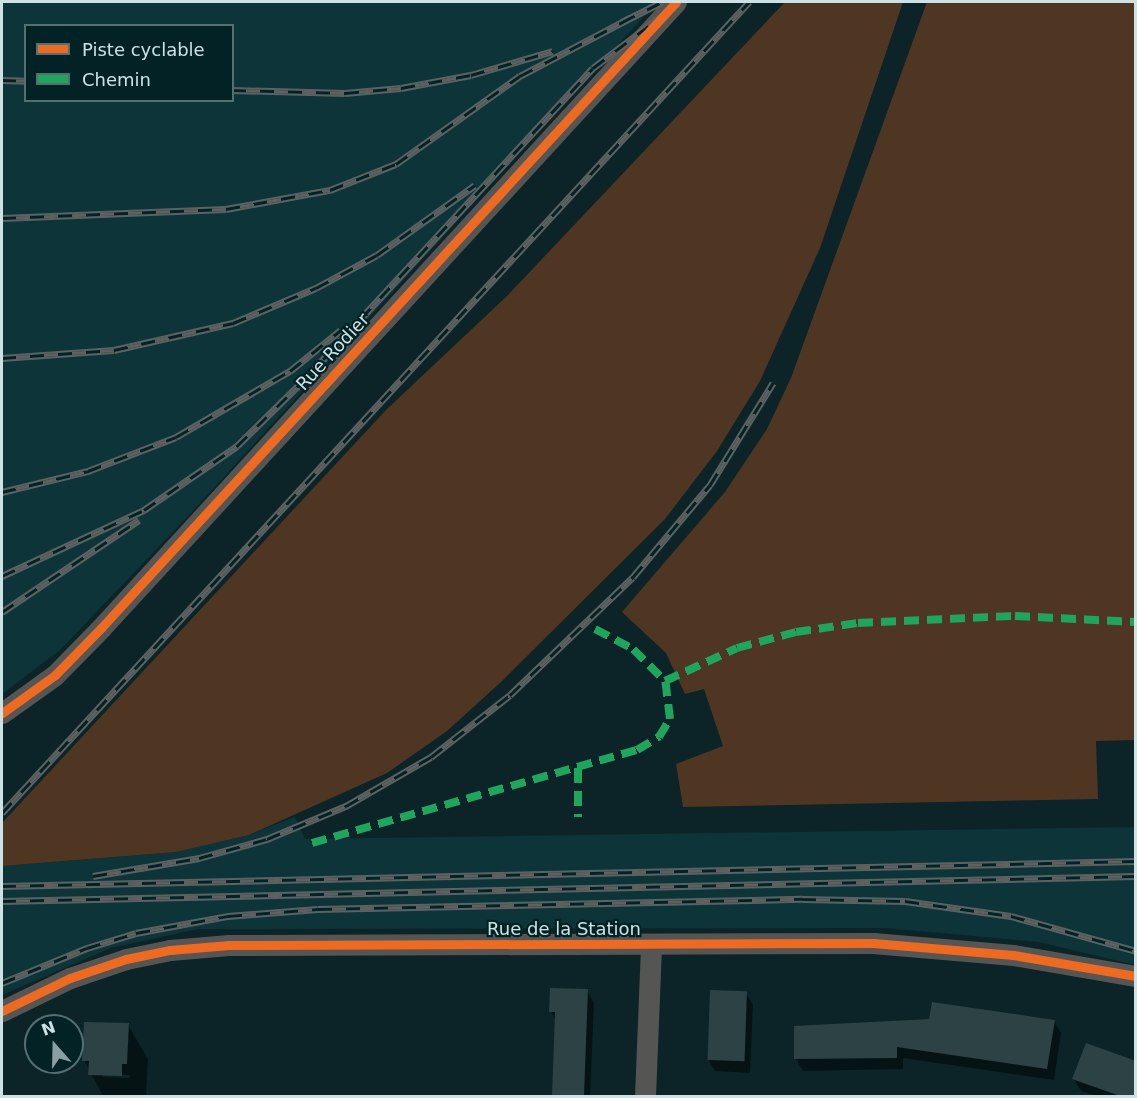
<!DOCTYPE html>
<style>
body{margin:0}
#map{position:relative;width:1137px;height:1098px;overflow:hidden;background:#0c2427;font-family:"DejaVu Sans",sans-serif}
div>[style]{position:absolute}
.built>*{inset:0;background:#0d3438}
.green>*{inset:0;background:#4f3622}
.shadow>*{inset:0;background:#0007}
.building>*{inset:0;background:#2c4244;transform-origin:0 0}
.minor>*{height:21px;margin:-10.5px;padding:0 10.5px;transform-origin:10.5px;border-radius:10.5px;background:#555553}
.rail>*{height:7px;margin-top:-3.5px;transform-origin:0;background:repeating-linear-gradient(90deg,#032226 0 14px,#5d6161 0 28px);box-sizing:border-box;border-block:2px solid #5d6161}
.quiet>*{height:8px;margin-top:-4px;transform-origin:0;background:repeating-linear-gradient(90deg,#20a55d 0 15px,transparent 0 23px)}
.cycleway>*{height:9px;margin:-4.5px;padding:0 4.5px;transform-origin:4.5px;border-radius:4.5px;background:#ed6a23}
span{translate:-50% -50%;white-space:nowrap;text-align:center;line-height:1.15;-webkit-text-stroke:4.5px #032226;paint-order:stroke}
.street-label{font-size:18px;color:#cde2e5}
.frame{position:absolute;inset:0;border:3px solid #cde2e5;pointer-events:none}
.legend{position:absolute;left:24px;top:24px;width:210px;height:78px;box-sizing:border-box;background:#032226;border:2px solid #546f72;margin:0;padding:8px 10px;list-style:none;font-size:18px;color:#cde2e5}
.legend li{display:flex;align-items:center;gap:12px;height:30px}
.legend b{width:30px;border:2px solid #546f72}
.north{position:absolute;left:24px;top:1014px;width:60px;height:60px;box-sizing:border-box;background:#032226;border:2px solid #546f72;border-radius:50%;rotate:340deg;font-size:16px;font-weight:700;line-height:24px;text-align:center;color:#cde2e5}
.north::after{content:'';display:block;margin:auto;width:21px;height:27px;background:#89a0a2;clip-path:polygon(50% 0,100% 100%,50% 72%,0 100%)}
</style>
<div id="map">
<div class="built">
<i style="clip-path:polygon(evenodd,2px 2px,657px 2px,191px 513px,60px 650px,2px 694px,2px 2px,26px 26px,232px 26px,232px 100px,26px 100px,26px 26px)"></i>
<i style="clip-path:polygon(295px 817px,305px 839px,1135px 827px,1135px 965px,1039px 942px,885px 928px,198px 929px,111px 948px,2px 995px,2px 866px,176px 852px,249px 835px)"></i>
</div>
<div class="green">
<i style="clip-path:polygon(785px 2px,903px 2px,820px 248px,760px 381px,717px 451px,665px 519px,501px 682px,447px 731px,387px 773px,249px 835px,176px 852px,2px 866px,2px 823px,386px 410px,507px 296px)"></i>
<i style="clip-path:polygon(927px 2px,1135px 2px,1135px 740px,1096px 741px,1098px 799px,683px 807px,676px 764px,723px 746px,704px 689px,685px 694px,666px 653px,622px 612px,725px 492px,767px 429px,791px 378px)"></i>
</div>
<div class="shadow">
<i style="clip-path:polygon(587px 991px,594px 1003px,590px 1096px,553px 1096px,556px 1021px,551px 1011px)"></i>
<i style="clip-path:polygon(746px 993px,753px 1005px,750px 1073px,715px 1071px,708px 1059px)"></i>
<i style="clip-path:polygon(931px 1021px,1054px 1021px,1061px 1033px,1054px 1080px,903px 1058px,903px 1069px,803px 1071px,796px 1059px,795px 1028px)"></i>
<i style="clip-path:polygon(evenodd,128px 1025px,148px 1059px,146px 1096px,103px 1096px,84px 1060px,128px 1025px,102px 1074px,130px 1075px,129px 1078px,102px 1077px,102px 1074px)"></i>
<i style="clip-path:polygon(1136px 1063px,1136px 1096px,1097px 1096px,1081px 1091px,1074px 1079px)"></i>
</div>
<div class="building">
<i style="clip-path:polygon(550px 988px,588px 989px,584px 1096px,552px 1096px,555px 1012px,549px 1012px)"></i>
<i style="left:710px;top:990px;width:37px;height:70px;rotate:2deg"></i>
<i style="clip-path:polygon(932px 1002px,1055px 1020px,1047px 1069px,897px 1047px,897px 1058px,794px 1059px,794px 1026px,929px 1019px)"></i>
<i style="clip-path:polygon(84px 1022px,129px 1023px,127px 1064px,122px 1064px,122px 1076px,88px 1075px,89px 1061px,82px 1061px)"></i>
<i style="clip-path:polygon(1086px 1043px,1136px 1061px,1136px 1096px,1120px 1096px,1072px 1079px)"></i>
</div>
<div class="minor">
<i style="left:2px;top:713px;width:65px;rotate:-35.6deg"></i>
<i style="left:55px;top:675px;width:66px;rotate:-45.6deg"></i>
<i style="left:101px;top:628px;width:850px;rotate:-47.43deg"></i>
<i style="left:2px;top:1011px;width:76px;rotate:-25.9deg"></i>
<i style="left:70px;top:978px;width:59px;rotate:-18.7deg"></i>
<i style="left:126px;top:959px;width:45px;rotate:-11.6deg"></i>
<i style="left:170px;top:950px;width:59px;rotate:-4.8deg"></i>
<i style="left:229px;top:945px;width:644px;rotate:-0.18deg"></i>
<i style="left:873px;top:943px;width:141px;rotate:4.9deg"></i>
<i style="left:1013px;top:955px;width:125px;rotate:9.7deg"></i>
<i style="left:645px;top:1096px;width:151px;rotate:-87.7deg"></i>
</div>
<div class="rail">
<i style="left:622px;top:22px;width:45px;rotate:-26.6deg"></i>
<i style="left:2px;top:80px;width:24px;rotate:2deg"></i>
<i style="left:232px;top:90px;width:113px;rotate:1.5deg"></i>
<i style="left:345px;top:93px;width:56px;rotate:-5.1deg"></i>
<i style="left:401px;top:88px;width:71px;rotate:-10.5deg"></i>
<i style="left:471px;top:75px;width:85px;rotate:-16.3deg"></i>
<i style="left:2px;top:218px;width:224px;rotate:-2.3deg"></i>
<i style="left:226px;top:209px;width:106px;rotate:-10.4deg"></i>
<i style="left:330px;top:190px;width:71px;rotate:-21.5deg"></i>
<i style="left:396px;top:164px;width:152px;rotate:-35.4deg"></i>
<i style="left:520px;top:76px;width:122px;rotate:-27.8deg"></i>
<i style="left:2px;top:358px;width:112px;rotate:-4.1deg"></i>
<i style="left:114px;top:350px;width:122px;rotate:-12.8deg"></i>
<i style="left:233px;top:323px;width:90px;rotate:-22.9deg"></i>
<i style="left:316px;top:288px;width:69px;rotate:-28.4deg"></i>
<i style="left:377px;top:255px;width:120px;rotate:-35.5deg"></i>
<i style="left:2px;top:492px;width:89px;rotate:-13.7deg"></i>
<i style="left:88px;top:471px;width:94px;rotate:-21.1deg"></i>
<i style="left:176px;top:437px;width:132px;rotate:-30.1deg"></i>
<i style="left:290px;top:371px;width:65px;rotate:-38.8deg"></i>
<i style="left:2px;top:576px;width:157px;rotate:-24.9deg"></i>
<i style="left:144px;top:510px;width:113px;rotate:-34.5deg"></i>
<i style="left:237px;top:446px;width:94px;rotate:-44.6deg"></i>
<i style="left:304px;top:380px;width:425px;rotate:-47.2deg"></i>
<i style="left:593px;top:68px;width:109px;rotate:-37.2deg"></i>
<i style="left:2px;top:612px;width:165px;rotate:-33.9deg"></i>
<i style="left:2px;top:813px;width:1103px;rotate:-47.35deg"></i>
<i style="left:93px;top:876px;width:108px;rotate:-9.6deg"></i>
<i style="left:199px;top:858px;width:71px;rotate:-15.6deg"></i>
<i style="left:267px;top:839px;width:86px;rotate:-22.7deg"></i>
<i style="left:346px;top:806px;width:98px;rotate:-30deg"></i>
<i style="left:431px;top:757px;width:100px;rotate:-38.1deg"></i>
<i style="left:510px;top:695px;width:170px;rotate:-43.8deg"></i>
<i style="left:633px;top:577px;width:120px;rotate:-50.1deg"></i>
<i style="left:710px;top:485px;width:120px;rotate:-58.3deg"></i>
<i style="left:2px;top:886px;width:1134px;rotate:-1.26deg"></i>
<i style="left:2px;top:901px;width:1134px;rotate:-1.26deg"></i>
<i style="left:2px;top:983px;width:92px;rotate:-22.4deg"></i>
<i style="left:87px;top:948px;width:51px;rotate:-17deg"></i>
<i style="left:136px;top:933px;width:94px;rotate:-10.5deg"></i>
<i style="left:228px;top:916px;width:90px;rotate:-4.4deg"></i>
<i style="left:318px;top:909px;width:484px;rotate:-1.2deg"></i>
<i style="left:802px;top:899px;width:103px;rotate:1.1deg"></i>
<i style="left:905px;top:901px;width:107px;rotate:8.1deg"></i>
<i style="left:1011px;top:916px;width:130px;rotate:15.6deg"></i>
</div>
<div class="quiet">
<i style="left:595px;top:629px;width:43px;rotate:27.8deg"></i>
<i style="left:633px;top:649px;width:45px;rotate:45deg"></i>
<i style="left:665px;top:681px;width:79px;rotate:-24.6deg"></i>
<i style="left:737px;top:648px;width:61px;rotate:-15.2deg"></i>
<i style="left:796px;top:632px;width:63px;rotate:-8.3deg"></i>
<i style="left:858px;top:623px;width:157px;rotate:-2.6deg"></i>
<i style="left:1015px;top:616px;width:121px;rotate:2.8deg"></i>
<i style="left:578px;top:768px;width:49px;rotate:90deg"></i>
<i style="left:312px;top:843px;width:338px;rotate:-16deg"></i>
<i style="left:637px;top:750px;width:26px;rotate:-31deg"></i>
<i style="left:659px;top:737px;width:21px;rotate:-59deg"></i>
<i style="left:670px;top:719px;width:38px;rotate:-97deg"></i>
</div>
<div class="cycleway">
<i style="left:2px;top:713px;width:65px;rotate:-35.6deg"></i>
<i style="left:55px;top:675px;width:66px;rotate:-45.6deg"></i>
<i style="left:101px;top:628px;width:850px;rotate:-47.43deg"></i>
<i style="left:2px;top:1011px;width:76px;rotate:-25.9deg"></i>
<i style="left:70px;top:978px;width:59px;rotate:-18.7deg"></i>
<i style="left:126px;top:959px;width:45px;rotate:-11.6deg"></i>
<i style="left:170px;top:950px;width:59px;rotate:-4.8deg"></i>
<i style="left:229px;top:945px;width:644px;rotate:-0.18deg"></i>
<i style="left:873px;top:943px;width:141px;rotate:4.9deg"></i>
<i style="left:1013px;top:955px;width:125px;rotate:9.7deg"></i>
</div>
<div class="street-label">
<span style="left:333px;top:352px;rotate:-47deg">Rue Rodier</span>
<span style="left:564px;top:929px">Rue de la Station</span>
</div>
<div class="frame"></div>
<ul class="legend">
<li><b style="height:8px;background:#ed6a23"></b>Piste cyclable</li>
<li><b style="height:8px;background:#20a55d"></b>Chemin</li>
</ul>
<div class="north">N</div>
</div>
